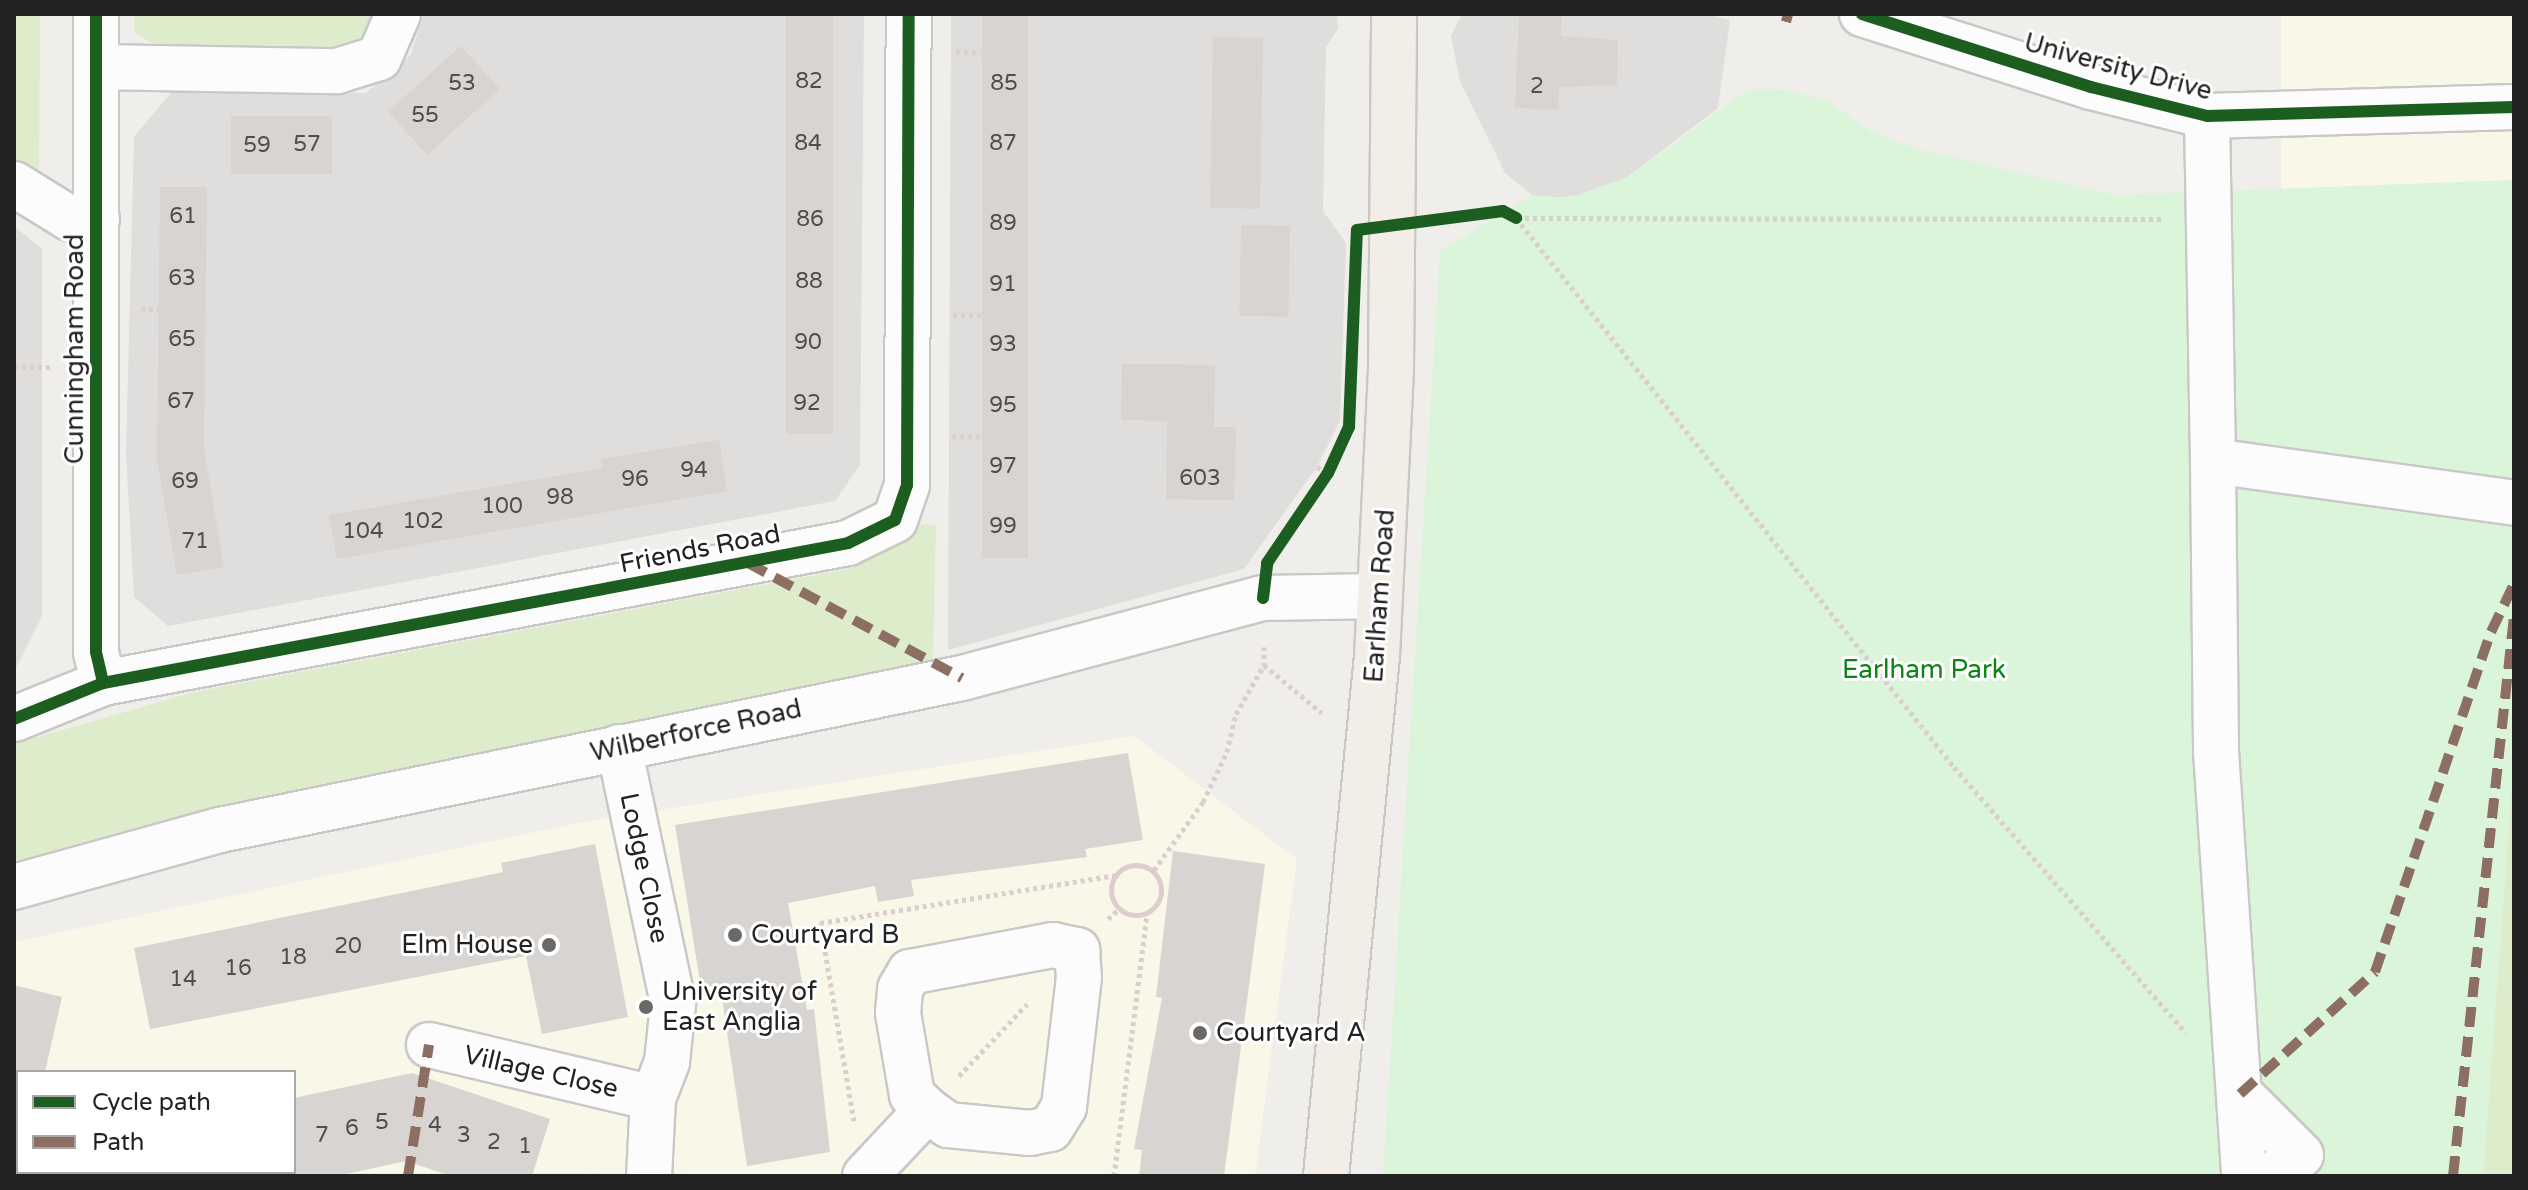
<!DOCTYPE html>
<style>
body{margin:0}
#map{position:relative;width:2528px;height:1190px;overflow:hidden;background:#f0eeeb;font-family:"Varela Round",sans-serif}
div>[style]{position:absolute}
.residential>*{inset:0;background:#dfdedc}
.education>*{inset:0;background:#f8f7e8;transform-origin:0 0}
.grass>*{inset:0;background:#ddeccb}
.park>*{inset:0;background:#daf5da}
.building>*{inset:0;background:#d7d4d2;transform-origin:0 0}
.path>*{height:5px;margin-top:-2.5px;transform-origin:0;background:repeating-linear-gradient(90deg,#dccecd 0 4px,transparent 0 8px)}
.path>.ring{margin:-2.5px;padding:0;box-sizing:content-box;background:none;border:5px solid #dccecd;border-radius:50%}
.roads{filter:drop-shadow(2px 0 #c9c8c7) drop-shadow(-2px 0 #c9c8c7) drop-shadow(0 2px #c9c8c7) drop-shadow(0 -2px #c9c8c7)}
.minor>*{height:44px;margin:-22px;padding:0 22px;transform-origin:22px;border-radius:22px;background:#fdfcfc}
.major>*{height:44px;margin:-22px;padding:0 22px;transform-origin:22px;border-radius:22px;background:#f3ede7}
.quiet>*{height:10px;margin-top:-5px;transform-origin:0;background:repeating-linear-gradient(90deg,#8d6e63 0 20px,transparent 0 30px)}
.cycleway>*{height:12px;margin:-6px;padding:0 6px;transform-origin:6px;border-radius:6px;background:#1b5e20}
.dots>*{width:22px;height:22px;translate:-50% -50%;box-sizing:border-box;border:4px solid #fff;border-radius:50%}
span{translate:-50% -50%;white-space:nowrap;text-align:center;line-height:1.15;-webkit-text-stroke:6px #fff;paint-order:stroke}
.number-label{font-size:22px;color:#4f4e4e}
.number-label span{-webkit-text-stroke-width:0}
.street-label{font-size:26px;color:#222}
.park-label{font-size:26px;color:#0c8416}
.poi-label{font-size:26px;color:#222}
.left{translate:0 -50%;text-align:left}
.right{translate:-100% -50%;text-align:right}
.frame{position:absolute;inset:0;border:16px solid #222;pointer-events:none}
.legend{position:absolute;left:16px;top:1070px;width:280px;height:104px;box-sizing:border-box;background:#fff;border:2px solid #a7a7a7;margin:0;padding:10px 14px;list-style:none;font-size:24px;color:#222}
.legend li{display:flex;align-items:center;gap:16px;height:40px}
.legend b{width:40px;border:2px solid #a7a7a7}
</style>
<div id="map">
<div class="residential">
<i style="clip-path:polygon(424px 14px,864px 14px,860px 465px,835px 501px,168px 626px,134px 597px,126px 453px,134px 137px,173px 90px,366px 93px,410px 56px)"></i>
<i style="clip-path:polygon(951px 14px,1337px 14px,1338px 29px,1326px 47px,1323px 211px,1346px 243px,1340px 421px,1317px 467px,1244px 569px,948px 650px)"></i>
<i style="clip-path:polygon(1462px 14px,1704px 14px,1730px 20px,1718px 108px,1627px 177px,1597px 192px,1552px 199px,1532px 195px,1505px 173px,1460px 81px,1451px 36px)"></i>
<i style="clip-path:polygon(14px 226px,42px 249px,42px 616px,14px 672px)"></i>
</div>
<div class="education">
<i style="left:2281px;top:14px;width:233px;height:177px"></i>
<i style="clip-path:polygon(1134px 736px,1297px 859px,1255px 1176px,159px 1172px,294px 1172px,294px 1072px,18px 1072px,14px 1124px,14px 942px,582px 822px)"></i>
</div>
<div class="grass">
<i style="clip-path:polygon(14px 14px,40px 14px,39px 191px,14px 170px)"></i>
<i style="clip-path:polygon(134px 14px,380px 14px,356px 44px,337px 50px,163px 50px,134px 32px)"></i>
<i style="clip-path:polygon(912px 524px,936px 525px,933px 660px,175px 817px,14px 861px,14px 744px,194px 692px,843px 570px,883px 552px)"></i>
<i style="clip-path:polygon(2514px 756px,2514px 1176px,2483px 1176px)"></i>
</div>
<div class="park">
<i style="clip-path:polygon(1749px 89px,1788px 90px,1830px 102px,1871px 132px,1918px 149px,2114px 195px,2514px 180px,2514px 756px,2483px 1176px,1383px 1176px,1440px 251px,1532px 195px,1570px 198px,1627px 177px)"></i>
</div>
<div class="building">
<i style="left:786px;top:14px;width:47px;height:420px"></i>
<i style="left:982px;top:14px;width:46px;height:544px"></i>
<i style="clip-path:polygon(1519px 14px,1562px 14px,1561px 36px,1618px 40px,1617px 85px,1559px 87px,1558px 110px,1515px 108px)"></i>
<i style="left:1213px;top:37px;width:50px;height:171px;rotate:1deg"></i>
<i style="left:461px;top:46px;width:58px;height:98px;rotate:48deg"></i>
<i style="left:332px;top:116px;width:58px;height:101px;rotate:90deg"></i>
<i style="clip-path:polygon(160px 187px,207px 187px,204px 449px,224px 567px,177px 575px,157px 460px)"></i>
<i style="left:1241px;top:225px;width:49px;height:91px;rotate:1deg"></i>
<i style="clip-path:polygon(1122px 364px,1215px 365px,1214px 427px,1236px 427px,1234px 500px,1166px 499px,1167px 421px,1121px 420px)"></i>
<i style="clip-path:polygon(719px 440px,727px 491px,337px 559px,329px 515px,603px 468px,601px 459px)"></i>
<i style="clip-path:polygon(1128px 753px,1143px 840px,1085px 849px,1087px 857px,911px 880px,914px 896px,878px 902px,875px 886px,788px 903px,807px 1010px,814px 1009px,830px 1152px,747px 1166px,720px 985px,701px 988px,675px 825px)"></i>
<i style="clip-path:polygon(595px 844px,628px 1017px,542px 1034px,526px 956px,150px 1029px,134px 948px,475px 878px,503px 872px,501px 863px)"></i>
<i style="clip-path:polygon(1173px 851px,1265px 864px,1224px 1176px,1139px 1176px,1142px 1150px,1134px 1149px,1162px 998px,1156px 997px)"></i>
<i style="clip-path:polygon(14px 985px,62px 997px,45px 1072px,18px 1072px,18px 1137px)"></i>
<i style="clip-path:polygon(412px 1073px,550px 1119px,532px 1176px,451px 1176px,406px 1161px,337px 1176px,294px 1176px,294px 1098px)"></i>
</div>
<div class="path">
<i style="left:956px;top:51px;width:25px;rotate:5deg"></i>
<i style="left:1516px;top:218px;width:702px;rotate:51.42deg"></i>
<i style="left:1954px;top:767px;width:353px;rotate:48.9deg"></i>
<i style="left:1517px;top:218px;width:646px;rotate:0.09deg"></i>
<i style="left:141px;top:309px;width:18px"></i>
<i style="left:953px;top:315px;width:28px"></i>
<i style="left:14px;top:366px;width:38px;rotate:2deg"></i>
<i style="left:952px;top:436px;width:29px"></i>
<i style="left:1317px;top:467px;width:13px;rotate:29deg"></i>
<i style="left:1264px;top:647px;width:18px;rotate:90deg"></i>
<i style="left:1264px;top:665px;width:75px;rotate:39.6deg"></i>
<i class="ring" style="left:1111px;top:865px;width:45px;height:45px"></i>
<i style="left:1154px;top:870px;width:84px;rotate:-54.2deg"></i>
<i style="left:1203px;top:802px;width:55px;rotate:-64.4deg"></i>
<i style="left:1227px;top:752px;width:39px;rotate:-77deg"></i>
<i style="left:1236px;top:714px;width:56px;rotate:-60.3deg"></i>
<i style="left:1108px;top:919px;width:15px;rotate:-42deg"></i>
<i style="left:959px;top:1076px;width:99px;rotate:-46.6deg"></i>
<i style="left:854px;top:1121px;width:201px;rotate:-99.7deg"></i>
<i style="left:820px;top:923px;width:299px;rotate:-9.2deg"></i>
<i style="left:1114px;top:1176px;width:265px;rotate:-82.8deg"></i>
</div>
<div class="roads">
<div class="minor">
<i style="left:96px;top:14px;width:638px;rotate:90deg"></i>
<i style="left:96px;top:652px;width:32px;rotate:77deg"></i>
<i style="left:1862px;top:14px;width:240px;rotate:17.7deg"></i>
<i style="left:2091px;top:87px;width:120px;rotate:14deg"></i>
<i style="left:2207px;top:116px;width:307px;rotate:-1.7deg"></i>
<i style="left:97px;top:67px;width:240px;rotate:1deg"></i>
<i style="left:337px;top:71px;width:44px;rotate:-17.2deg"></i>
<i style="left:379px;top:58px;width:48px;rotate:-66.6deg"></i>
<i style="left:2207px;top:116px;width:345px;rotate:89deg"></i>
<i style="left:2213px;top:461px;width:304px;rotate:7.9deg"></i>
<i style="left:14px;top:184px;width:65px;rotate:31.7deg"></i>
<i style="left:69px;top:218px;width:28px;rotate:2deg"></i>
<i style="left:2213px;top:461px;width:290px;rotate:89.4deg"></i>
<i style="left:2216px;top:751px;width:426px;rotate:86.2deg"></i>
<i style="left:14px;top:719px;width:96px;rotate:-22deg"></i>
<i style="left:103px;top:683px;width:758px;rotate:-10.64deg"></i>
<i style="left:848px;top:543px;width:52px;rotate:-26.1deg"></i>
<i style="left:895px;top:520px;width:37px;rotate:-71deg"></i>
<i style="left:907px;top:485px;width:471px;rotate:-89.8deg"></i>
<i style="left:619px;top:747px;width:263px;rotate:78.1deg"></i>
<i style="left:673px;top:1004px;width:58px;rotate:95.9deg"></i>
<i style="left:667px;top:1062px;width:39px;rotate:111deg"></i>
<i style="left:653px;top:1098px;width:78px;rotate:92.9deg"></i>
<i style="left:14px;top:887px;width:214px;rotate:-15.5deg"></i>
<i style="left:220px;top:830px;width:757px;rotate:-11.58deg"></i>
<i style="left:962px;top:678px;width:311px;rotate:-14.9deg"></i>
<i style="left:1263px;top:598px;width:117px;rotate:-1deg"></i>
<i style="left:1053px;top:945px;width:25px;rotate:12deg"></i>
<i style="left:1077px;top:950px;width:27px;rotate:86deg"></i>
<i style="left:1079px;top:977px;width:131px;rotate:96.6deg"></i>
<i style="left:1064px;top:1107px;width:26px;rotate:122deg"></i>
<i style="left:1050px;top:1129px;width:20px;rotate:169deg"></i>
<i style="left:1030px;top:1133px;width:82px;rotate:-174.4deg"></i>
<i style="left:948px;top:1125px;width:26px;rotate:-144deg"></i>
<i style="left:927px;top:1110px;width:21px;rotate:-135deg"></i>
<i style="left:912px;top:1095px;width:83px;rotate:-99.7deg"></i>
<i style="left:898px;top:1013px;width:24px;rotate:-85deg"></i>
<i style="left:900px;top:989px;width:20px;rotate:-60deg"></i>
<i style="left:910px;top:972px;width:146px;rotate:-10.7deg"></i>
<i style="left:429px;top:1045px;width:230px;rotate:13.3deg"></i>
<i style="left:2240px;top:1094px;width:86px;rotate:45deg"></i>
<i style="left:2301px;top:1155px;width:37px;rotate:145deg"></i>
<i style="left:865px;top:1176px;width:91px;rotate:-46.8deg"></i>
</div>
<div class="major">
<i style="left:1326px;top:1176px;width:522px;rotate:-84.4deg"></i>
<i style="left:1377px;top:656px;width:288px;rotate:-87.2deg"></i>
<i style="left:1391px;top:368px;width:354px;rotate:-89.5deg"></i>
</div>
</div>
<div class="quiet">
<i style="left:1786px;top:22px;width:8px;rotate:-76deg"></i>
<i style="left:748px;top:563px;width:243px;rotate:28.3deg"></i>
<i style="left:2240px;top:1094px;width:182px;rotate:-42.1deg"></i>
<i style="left:2375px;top:972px;width:359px;rotate:-71.2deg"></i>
<i style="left:2491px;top:632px;width:53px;rotate:-64.4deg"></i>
<i style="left:408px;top:1176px;width:133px;rotate:-80.9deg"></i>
<i style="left:2453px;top:1176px;width:563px;rotate:-83.78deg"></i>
</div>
<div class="cycleway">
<i style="left:96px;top:14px;width:638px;rotate:90deg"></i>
<i style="left:96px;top:652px;width:32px;rotate:77deg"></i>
<i style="left:1862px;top:14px;width:240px;rotate:17.7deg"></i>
<i style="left:2091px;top:87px;width:120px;rotate:14deg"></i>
<i style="left:2207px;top:116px;width:307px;rotate:-1.7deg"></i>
<i style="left:1263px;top:598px;width:35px;rotate:-83deg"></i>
<i style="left:1267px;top:563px;width:109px;rotate:-55.9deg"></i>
<i style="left:1328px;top:473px;width:51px;rotate:-65.5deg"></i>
<i style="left:1349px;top:427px;width:197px;rotate:-87.7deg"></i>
<i style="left:1357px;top:230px;width:147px;rotate:-7.4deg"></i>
<i style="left:1503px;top:211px;width:15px;rotate:28deg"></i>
<i style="left:14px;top:719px;width:96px;rotate:-22deg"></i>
<i style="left:103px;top:683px;width:758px;rotate:-10.64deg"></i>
<i style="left:848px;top:543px;width:52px;rotate:-26.1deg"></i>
<i style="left:895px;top:520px;width:37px;rotate:-71deg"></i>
<i style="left:907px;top:485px;width:471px;rotate:-89.8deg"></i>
</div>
<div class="dots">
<i style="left:735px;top:935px;background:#6a6968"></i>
<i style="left:549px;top:945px;background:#6a6968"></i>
<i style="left:646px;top:1007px;background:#6a6968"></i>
<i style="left:1200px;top:1033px;background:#6a6968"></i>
</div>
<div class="number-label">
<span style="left:809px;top:82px">82</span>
<span style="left:462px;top:84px">53</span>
<span style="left:1004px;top:84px">85</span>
<span style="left:1537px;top:87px">2</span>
<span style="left:425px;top:116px">55</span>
<span style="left:808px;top:144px">84</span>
<span style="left:1003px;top:144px">87</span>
<span style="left:307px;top:145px">57</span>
<span style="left:257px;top:146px">59</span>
<span style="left:183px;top:217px">61</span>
<span style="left:810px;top:220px">86</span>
<span style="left:1003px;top:224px">89</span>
<span style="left:182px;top:279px">63</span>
<span style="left:809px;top:282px">88</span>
<span style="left:1003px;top:285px">91</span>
<span style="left:182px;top:340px">65</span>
<span style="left:808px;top:343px">90</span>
<span style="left:1003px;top:345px">93</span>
<span style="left:181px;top:402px">67</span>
<span style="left:807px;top:404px">92</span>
<span style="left:1003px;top:406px">95</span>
<span style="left:1003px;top:467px">97</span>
<span style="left:694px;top:471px">94</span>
<span style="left:1200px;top:479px">603</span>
<span style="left:635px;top:480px">96</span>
<span style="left:185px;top:482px">69</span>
<span style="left:560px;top:498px">98</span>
<span style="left:502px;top:507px">100</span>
<span style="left:423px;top:522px">102</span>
<span style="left:1003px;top:527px">99</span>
<span style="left:363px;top:532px">104</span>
<span style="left:195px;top:542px">71</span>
<span style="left:348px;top:947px">20</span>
<span style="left:293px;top:958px">18</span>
<span style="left:238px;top:969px">16</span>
<span style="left:183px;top:980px">14</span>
<span style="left:382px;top:1123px">5</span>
<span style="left:435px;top:1126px">4</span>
<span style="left:352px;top:1129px">6</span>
<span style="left:322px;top:1136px">7</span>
<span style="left:464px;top:1136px">3</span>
<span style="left:494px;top:1143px">2</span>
<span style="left:525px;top:1147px">1</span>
</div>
<div class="street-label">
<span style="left:2118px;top:67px;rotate:15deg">University Drive</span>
<span style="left:75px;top:349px;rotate:-90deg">Cunningham Road</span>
<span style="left:700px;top:549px;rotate:-11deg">Friends Road</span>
<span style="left:1380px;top:596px;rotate:-86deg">Earlham Road</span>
<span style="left:696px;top:731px;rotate:-12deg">Wilberforce Road</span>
<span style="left:644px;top:868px;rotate:78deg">Lodge Close</span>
<span style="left:541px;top:1072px;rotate:13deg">Village Close</span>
</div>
<div class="park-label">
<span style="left:1924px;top:670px">Earlham Park</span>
</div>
<div class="poi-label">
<span class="left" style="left:751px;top:935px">Courtyard B</span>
<span class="right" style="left:533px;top:945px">Elm House</span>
<span class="left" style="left:662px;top:1007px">University of<br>East Anglia</span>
<span class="left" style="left:1216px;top:1033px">Courtyard A</span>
</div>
<div class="frame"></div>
<ul class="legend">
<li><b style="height:10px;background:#1b5e20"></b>Cycle path</li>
<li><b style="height:10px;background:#8d6e63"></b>Path</li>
</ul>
</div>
